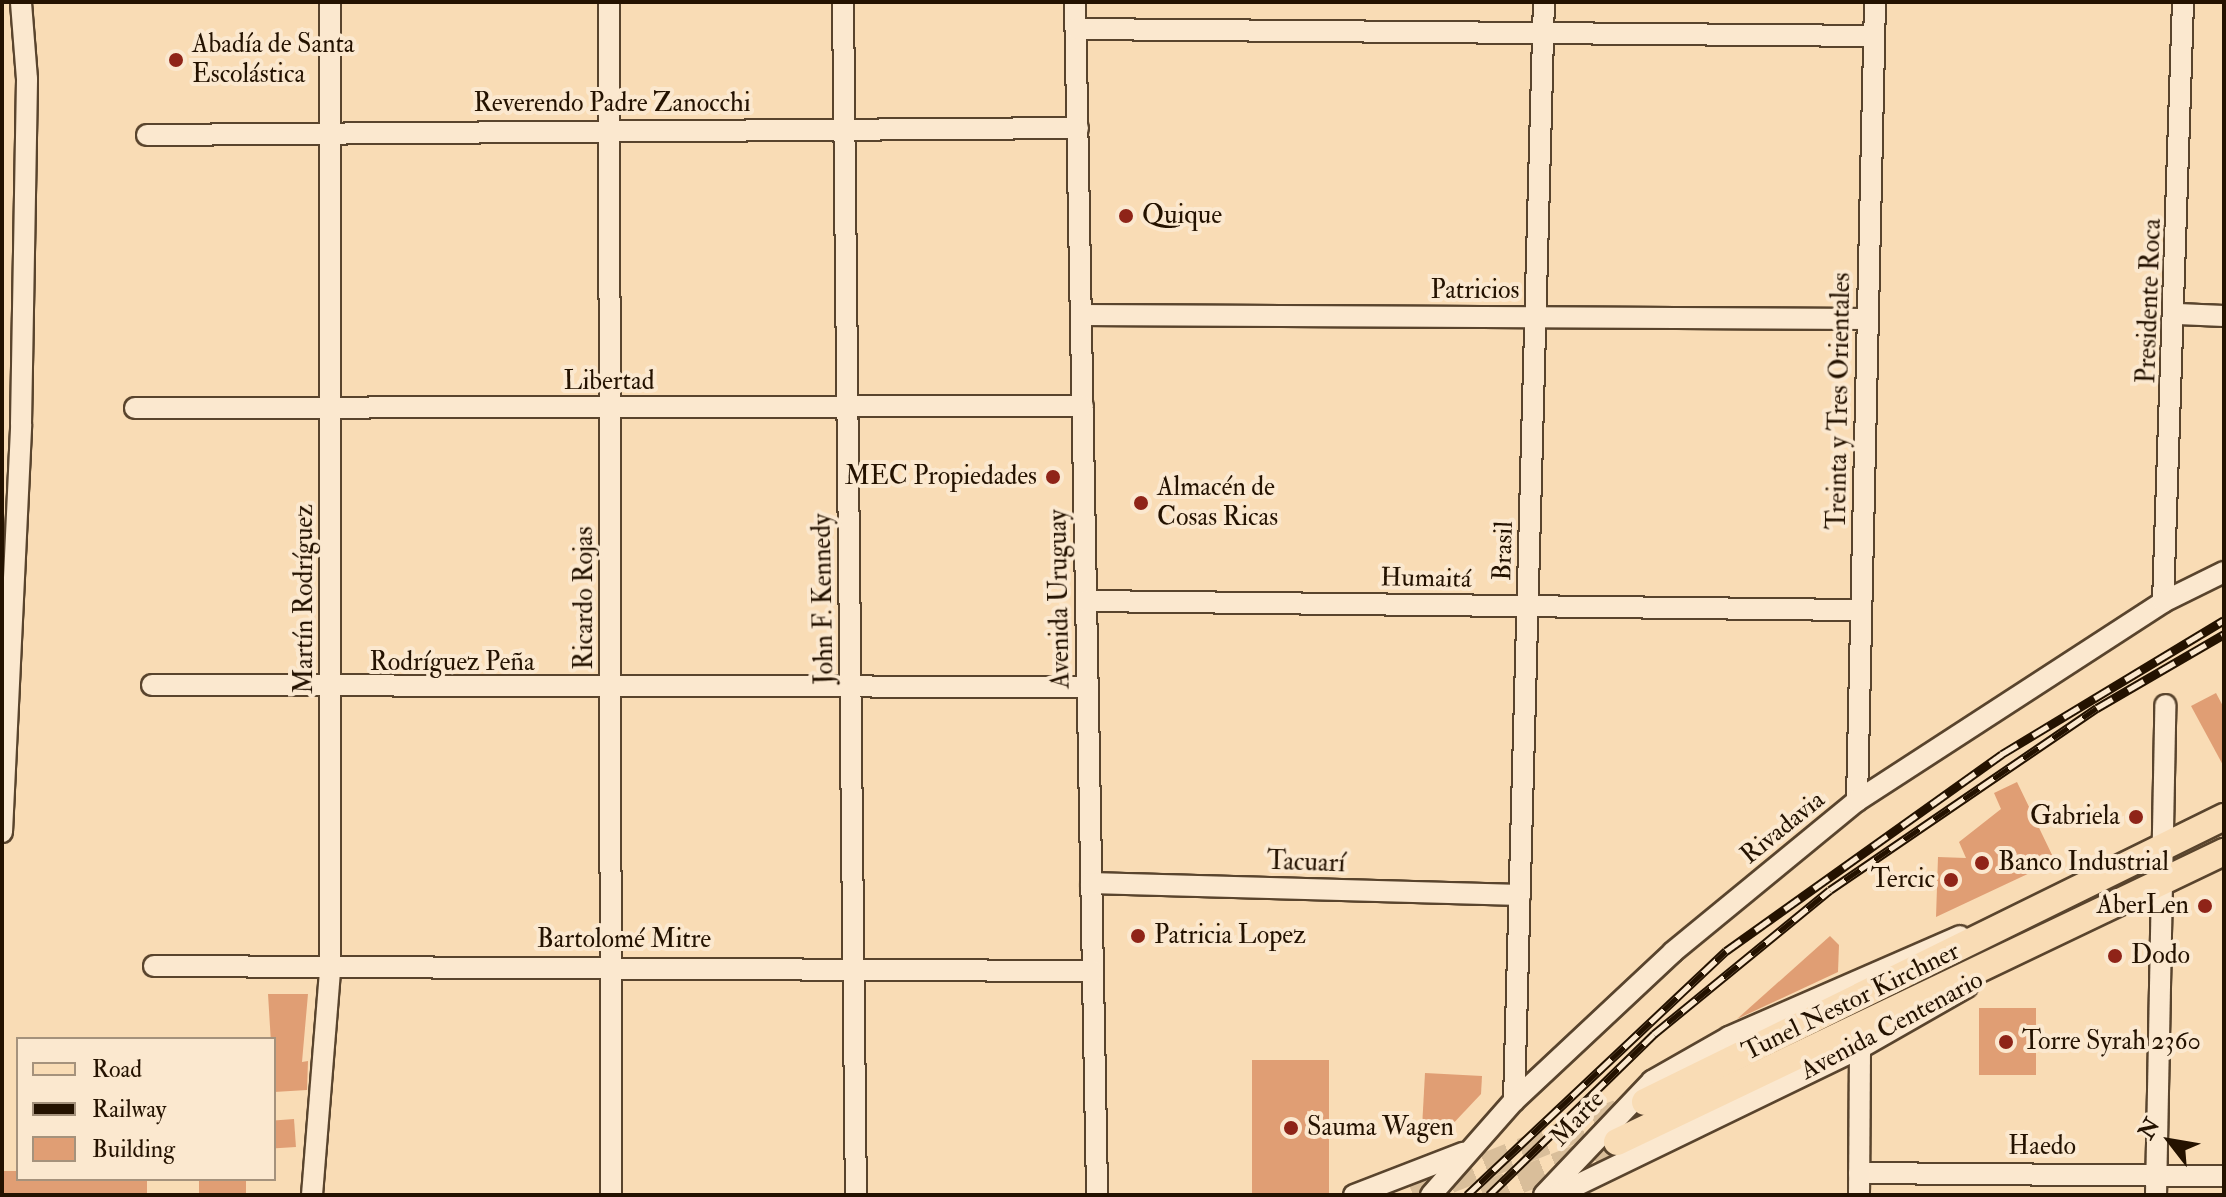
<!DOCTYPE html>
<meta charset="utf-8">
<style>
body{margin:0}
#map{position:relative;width:2226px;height:1197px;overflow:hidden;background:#f9dcb5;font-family:"IM FELL Double Pica",serif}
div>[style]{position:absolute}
.building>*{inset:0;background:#e09e74;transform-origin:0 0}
.major-tunnel>*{height:26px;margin-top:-13px;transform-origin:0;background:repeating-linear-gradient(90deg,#d9be9a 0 26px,transparent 0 39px)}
.roads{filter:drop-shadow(2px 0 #59442d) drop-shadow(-2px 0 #59442d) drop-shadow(0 2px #59442d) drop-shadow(0 -2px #59442d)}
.minor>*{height:20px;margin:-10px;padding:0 10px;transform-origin:10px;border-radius:10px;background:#fbe8cf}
.major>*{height:26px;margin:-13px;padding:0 13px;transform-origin:13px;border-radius:13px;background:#f9dcb5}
.rail>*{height:9px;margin-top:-4.5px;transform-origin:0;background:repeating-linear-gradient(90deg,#fbe8cf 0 18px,#241200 0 36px);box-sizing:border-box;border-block:2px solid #241200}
.dots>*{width:22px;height:22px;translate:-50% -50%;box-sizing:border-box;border:4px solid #fbe8cf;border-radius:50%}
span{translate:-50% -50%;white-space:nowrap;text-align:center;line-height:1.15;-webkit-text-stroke:8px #fbe8cf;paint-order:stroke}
.poi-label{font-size:26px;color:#241200}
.left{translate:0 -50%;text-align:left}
.right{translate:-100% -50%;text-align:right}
.street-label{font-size:26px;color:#241200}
.frame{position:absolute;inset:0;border:4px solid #241200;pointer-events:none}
.legend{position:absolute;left:16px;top:1037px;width:260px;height:144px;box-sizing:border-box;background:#fbe8cf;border:2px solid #a5927c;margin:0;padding:10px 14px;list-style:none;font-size:24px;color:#241200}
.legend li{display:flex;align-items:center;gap:16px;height:40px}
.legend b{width:40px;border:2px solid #a5927c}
.north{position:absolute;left:2130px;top:1101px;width:80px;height:80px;-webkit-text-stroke:6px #fbe8cf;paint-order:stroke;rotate:301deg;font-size:22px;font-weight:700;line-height:32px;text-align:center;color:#241200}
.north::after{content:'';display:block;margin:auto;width:28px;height:36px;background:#241200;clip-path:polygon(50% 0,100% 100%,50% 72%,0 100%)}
</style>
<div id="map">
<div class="building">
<i style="clip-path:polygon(2216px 693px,2224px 708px,2224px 767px,2191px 706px)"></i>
<i style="clip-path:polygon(2017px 782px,2055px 861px,1936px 917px,1938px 857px,1966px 858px,1959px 842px,2001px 809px,1994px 793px)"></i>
<i style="clip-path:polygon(1830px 936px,1839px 945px,1838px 972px,1737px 1019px)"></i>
<i style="clip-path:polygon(268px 994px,308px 994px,302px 1062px,308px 1061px,307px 1090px,274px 1092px)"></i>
<i style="left:1979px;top:1008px;width:57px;height:67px"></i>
<i style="left:1329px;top:1060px;width:135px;height:77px;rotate:90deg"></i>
<i style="clip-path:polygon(1425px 1073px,1482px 1076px,1481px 1094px,1448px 1129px,1422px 1128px)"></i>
<i style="left:294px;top:1119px;width:28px;height:20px;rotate:86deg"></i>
<i style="clip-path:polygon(2px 1171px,18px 1171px,18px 1179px,147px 1179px,147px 1195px,2px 1195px)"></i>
<i style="left:199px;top:1179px;width:47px;height:16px"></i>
</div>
<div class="major-tunnel">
<i style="left:1413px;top:1195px;width:238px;rotate:-21.9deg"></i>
<i style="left:1483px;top:1195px;width:144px;rotate:-21.6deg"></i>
</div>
<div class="roads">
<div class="minor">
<i style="left:609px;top:2px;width:1193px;rotate:89.9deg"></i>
<i style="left:843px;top:2px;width:1193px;rotate:89.38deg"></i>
<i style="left:1075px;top:2px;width:1193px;rotate:88.94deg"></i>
<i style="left:1076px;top:29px;width:798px;rotate:0.5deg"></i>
<i style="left:147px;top:135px;width:931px;rotate:-0.43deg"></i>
<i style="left:2178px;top:314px;width:46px;rotate:2.5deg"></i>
<i style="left:1081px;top:315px;width:787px;rotate:0.29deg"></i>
<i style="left:135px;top:408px;width:948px;rotate:-0.12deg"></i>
<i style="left:1086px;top:601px;width:775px;rotate:0.67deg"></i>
<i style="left:2163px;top:602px;width:600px;rotate:-88.09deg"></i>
<i style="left:152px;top:685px;width:936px;rotate:0.12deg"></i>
<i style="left:1857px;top:801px;width:799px;rotate:-88.71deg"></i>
<i style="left:2px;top:832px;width:408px;rotate:-87.3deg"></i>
<i style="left:21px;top:424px;width:345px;rotate:-89deg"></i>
<i style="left:27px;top:79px;width:77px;rotate:-94.5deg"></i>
<i style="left:1091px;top:883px;width:429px;rotate:1.6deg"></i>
<i style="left:154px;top:966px;width:939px;rotate:0.31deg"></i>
<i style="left:1514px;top:1101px;width:1099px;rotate:-88.44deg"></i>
<i style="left:1859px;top:1173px;width:365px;rotate:0.5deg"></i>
<i style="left:312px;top:1195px;width:225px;rotate:-85.4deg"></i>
<i style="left:330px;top:971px;width:969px;rotate:-90deg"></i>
<i style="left:1354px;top:1195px;width:117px;rotate:-21.1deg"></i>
<i style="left:1431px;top:1195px;width:125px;rotate:-48.6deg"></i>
<i style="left:1514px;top:1101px;width:218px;rotate:-43.1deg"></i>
<i style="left:1673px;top:952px;width:238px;rotate:-39.4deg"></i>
<i style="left:1857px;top:801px;width:365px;rotate:-33deg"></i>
<i style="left:2163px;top:602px;width:68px;rotate:-26.2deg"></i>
<i style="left:1544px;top:1195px;width:157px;rotate:-46.5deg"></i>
<i style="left:1652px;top:1081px;width:89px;rotate:-29.7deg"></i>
<i style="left:1729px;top:1037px;width:252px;rotate:-23.6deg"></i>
<i style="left:1557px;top:1195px;width:337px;rotate:-25.9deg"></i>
<i style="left:1860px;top:1048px;width:123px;rotate:-29.7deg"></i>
<i style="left:1859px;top:1195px;width:147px;rotate:-89.6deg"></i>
<i style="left:2156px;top:1195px;width:490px;rotate:-88.9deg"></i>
</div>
<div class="major">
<i style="left:1645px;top:1102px;width:645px;rotate:-26.21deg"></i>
<i style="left:1617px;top:1142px;width:673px;rotate:-25.54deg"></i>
</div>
</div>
<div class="rail">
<i style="left:1467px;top:1195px;width:356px;rotate:-43.3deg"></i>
<i style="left:1726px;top:951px;width:339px;rotate:-35.5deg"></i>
<i style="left:2002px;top:754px;width:259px;rotate:-31.1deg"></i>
<i style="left:1489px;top:1195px;width:231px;rotate:-44.3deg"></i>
<i style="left:1654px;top:1034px;width:227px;rotate:-39.3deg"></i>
<i style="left:1830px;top:890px;width:323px;rotate:-34.3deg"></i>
<i style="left:2097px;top:708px;width:147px;rotate:-30.2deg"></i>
</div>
<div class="dots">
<i style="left:176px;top:60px;background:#8f2418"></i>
<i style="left:1126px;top:216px;background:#8f2418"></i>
<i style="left:1053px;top:477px;background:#8f2418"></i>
<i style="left:1141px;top:503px;background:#8f2418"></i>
<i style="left:2136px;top:817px;background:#8f2418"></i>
<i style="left:1982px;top:863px;background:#8f2418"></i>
<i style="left:1951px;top:880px;background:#8f2418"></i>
<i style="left:2205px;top:906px;background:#8f2418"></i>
<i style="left:1138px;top:936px;background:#8f2418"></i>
<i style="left:2115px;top:956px;background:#8f2418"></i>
<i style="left:2006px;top:1042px;background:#8f2418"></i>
<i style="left:1291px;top:1128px;background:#8f2418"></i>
</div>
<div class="poi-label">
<span class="left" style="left:192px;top:60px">Abadía de Santa<br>Escolástica</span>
<span class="left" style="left:1142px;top:216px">Quique</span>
<span class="right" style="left:1037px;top:477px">MEC Propiedades</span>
<span class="left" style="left:1157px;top:503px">Almacén de<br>Cosas Ricas</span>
<span class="right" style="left:2120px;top:817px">Gabriela</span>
<span class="left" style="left:1998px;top:863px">Banco Industrial</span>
<span class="right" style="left:1935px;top:880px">Tercic</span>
<span class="right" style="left:2189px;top:906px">AberLen</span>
<span class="left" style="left:1154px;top:936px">Patricia Lopez</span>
<span class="left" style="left:2131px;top:956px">Dodo</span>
<span class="left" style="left:2022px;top:1042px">Torre Syrah 2360</span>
<span class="left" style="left:1307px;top:1128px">Sauma Wagen</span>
</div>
<div class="street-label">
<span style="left:612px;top:104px">Reverendo Padre Zanocchi</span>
<span style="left:1475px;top:291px">Patricios</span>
<span style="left:2150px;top:301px;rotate:-88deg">Presidente Roca</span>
<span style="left:609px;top:382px">Libertad</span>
<span style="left:1840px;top:401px;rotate:-89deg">Treinta y Tres Orientales</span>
<span style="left:1504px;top:551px;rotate:-88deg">Brasil</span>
<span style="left:1426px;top:579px;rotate:1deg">Humaitá</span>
<span style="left:585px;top:598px;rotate:-90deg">Ricardo Rojas</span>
<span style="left:305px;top:599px;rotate:-90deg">Martín Rodríguez</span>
<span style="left:824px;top:599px;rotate:-91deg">John F. Kennedy</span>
<span style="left:1060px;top:599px;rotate:-91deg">Avenida Uruguay</span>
<span style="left:452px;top:663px">Rodríguez Peña</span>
<span style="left:1783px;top:828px;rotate:-39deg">Rivadavia</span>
<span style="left:1306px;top:863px;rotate:2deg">Tacuarí</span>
<span style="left:624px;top:940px">Bartolomé Mitre</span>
<span style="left:1851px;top:1002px;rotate:-26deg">Tunel Nestor Kirchner</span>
<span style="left:1892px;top:1026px;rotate:-28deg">Avenida Centenario</span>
<span style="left:1578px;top:1119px;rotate:-47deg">Marte</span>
<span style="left:2042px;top:1147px">Haedo</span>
</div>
<div class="frame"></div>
<ul class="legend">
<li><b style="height:10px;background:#f9dcb5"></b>Road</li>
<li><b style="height:10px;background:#241200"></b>Railway</li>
<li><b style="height:22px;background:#e09e74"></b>Building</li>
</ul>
<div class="north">N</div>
</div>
